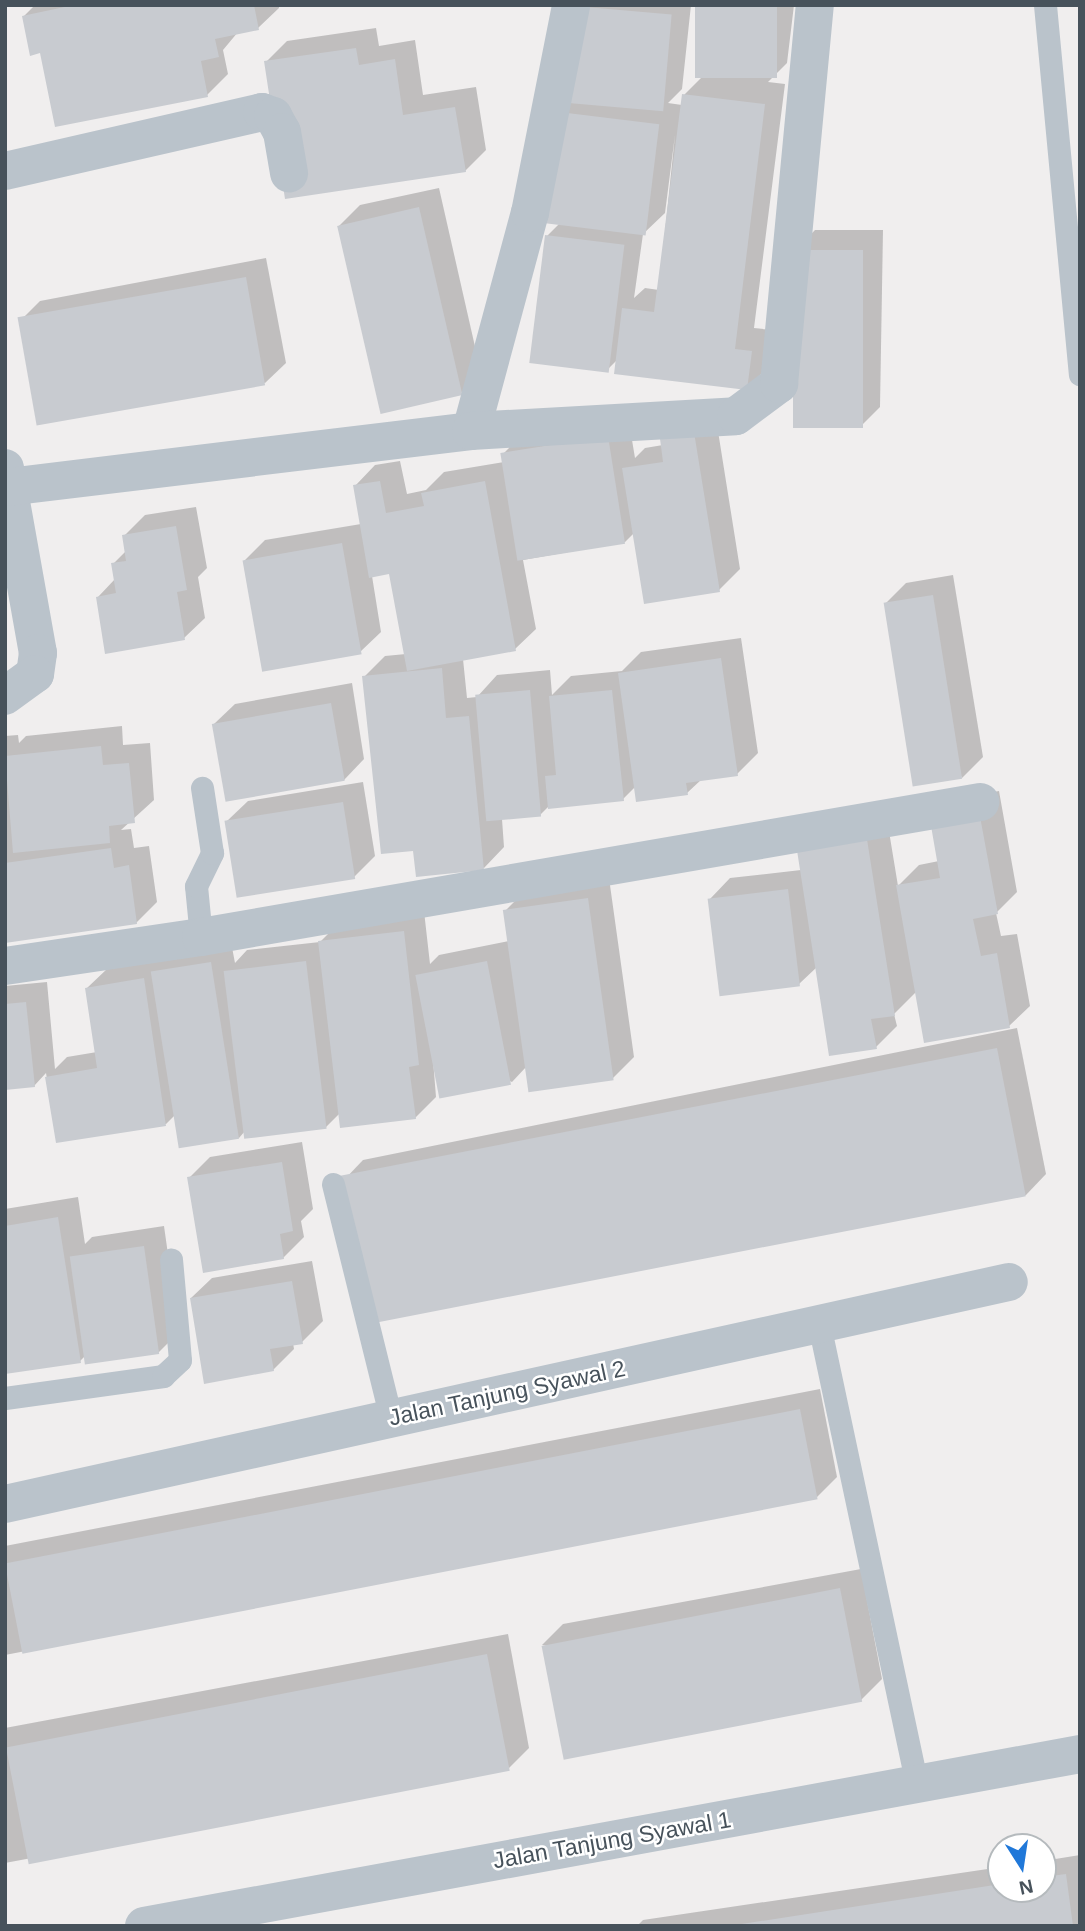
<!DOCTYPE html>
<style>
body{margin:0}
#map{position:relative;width:1085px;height:1931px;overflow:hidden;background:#f0eeee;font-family:Arial,sans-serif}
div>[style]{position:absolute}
.shadow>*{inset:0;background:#0003}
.building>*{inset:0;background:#c8cbd0;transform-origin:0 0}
.service>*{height:23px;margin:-11.5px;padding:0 11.5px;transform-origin:11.5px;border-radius:11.5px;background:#bac3cb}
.minor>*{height:38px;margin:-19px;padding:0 19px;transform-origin:19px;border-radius:19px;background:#bac3cb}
span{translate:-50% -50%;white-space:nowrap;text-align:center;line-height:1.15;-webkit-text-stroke:5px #fff;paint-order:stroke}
.street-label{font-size:23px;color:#47525b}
.frame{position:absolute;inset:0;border:7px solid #47525b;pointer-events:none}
.north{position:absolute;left:987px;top:1833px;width:70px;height:70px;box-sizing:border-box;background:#fff;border:2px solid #b5babd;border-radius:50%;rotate:168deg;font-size:19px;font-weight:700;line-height:28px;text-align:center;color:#47525b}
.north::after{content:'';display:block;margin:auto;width:24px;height:32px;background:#2078d9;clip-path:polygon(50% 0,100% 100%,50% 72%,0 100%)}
</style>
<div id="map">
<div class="shadow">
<i style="clip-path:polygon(35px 5px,279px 5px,279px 8px,258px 28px,238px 32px,223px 50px,228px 74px,207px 95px,42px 51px,24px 16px)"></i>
<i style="clip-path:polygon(evenodd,577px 5px,691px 5px,682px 89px,668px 103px,682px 105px,684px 95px,702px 77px,696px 5px,794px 5px,787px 63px,768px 82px,785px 84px,754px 328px,772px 330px,768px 367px,747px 388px,617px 360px,607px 370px,547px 236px,560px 223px,577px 5px,675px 135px,659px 290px,645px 288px,634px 298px,643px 234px,665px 213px,675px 135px)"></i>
<i style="clip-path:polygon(376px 28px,379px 46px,415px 40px,423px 95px,476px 87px,486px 150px,465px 171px,266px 62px,287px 41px)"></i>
<i style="clip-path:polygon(439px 188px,481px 373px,460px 394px,339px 226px,360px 205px)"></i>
<i style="clip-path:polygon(815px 230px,883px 230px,880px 407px,860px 427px,795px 251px)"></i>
<i style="clip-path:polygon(266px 258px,286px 363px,265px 383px,20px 321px,40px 301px)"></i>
<i style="clip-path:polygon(714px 406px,740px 569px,719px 590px,634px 533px,625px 542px,523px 560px,536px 629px,515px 649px,463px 659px,467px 698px,477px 697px,497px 675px,550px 670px,552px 695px,571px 676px,622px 671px,641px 652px,741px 638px,758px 753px,737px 774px,702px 779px,687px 793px,636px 786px,623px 799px,548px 807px,540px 815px,502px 819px,504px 847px,484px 868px,414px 849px,364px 677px,385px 656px,406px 654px,390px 572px,372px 576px,381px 632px,360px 652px,244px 561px,265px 540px,361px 524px,355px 486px,375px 465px,400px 461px,407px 494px,426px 490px,444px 472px,504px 462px,502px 455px,523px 434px,628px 416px,635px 458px,645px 448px,663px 445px)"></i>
<i style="clip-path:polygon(196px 507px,207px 568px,198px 577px,205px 618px,184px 638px,98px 597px,115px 579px,113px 564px,126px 551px,124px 536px,145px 515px)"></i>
<i style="clip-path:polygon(953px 575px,983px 757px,962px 778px,886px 603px,906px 583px)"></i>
<i style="clip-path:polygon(352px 683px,364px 759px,344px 780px,214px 724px,235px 704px)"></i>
<i style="clip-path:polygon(122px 726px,123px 745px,150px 743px,154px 800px,121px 830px,131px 829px,134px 848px,149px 846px,157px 902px,136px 923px,5px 941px,5px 736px,18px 735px,19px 743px,26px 736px)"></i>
<i style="clip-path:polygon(363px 782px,375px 856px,354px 877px,227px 821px,248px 801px)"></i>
<i style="clip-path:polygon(999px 791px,1017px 892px,996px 913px,1001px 936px,1017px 934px,1030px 1006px,1009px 1026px,917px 991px,894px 1014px,897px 1026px,876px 1047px,817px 967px,799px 984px,710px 899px,730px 878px,801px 870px,886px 813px,898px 886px,919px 865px,939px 861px,953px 800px)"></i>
<i style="clip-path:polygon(609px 878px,634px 1057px,613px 1078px,527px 1066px,512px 1082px,432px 1047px,436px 1097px,415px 1118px,340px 1113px,325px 1128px,245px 1131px,239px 1138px,176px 1114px,166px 1124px,57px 1141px,46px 1073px,34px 1086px,5px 1088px,5px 986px,47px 982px,55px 1069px,67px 1057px,97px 1052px,87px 988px,108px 968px,231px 942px,235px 963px,247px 950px,320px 942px,341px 921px,424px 911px,430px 964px,439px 955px,509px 941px,505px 911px,526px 890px)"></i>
<i style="clip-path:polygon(1017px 1028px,1046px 1174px,1026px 1195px,343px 1181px,363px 1160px)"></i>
<i style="clip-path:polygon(302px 1142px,313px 1209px,301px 1221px,304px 1237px,283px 1258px,189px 1178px,210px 1157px)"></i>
<i style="clip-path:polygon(78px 1197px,85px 1244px,92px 1237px,164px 1226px,179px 1332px,158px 1353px,86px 1355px,80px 1361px,5px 1373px,5px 1209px)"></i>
<i style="clip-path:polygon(312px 1261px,323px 1321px,302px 1342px,293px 1343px,294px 1349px,273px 1370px,191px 1298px,212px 1278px)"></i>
<i style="clip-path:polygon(820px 1389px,837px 1477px,816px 1498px,5px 1655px,5px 1546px)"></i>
<i style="clip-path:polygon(861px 1569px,882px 1679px,861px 1700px,542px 1645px,563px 1624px)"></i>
<i style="clip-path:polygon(508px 1634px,529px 1748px,508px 1769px,5px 1863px,5px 1728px)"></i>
<i style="clip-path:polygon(1080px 1855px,1080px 1926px,637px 1926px,643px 1920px,1001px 1867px,1001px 1889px,1043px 1889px,1043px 1861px)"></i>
</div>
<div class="building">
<i style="clip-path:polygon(74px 5px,254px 5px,259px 30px,215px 39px,219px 57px,201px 61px,208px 97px,55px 127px,40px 53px,30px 56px,22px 16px)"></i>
<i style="left:695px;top:5px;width:82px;height:73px"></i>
<i style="left:574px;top:6px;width:98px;height:97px;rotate:5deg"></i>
<i style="clip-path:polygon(356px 48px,359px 65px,395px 59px,403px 115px,455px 107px,466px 172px,285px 199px,264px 61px)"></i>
<i style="clip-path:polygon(682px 94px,765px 104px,735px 349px,752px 351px,747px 390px,614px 374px,622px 308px,654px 312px)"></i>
<i style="left:559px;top:112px;width:101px;height:112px;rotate:7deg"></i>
<i style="left:419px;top:207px;width:193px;height:84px;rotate:77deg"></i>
<i style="left:545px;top:235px;width:80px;height:129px;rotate:7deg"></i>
<i style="left:793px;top:250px;width:70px;height:178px"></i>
<i style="left:246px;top:277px;width:110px;height:232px;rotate:80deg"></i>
<i style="clip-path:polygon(693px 426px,720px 592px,644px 604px,622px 468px,663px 462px,659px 431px)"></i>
<i style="left:608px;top:436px;width:109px;height:109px;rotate:81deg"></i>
<i style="clip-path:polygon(380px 481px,386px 513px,424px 506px,421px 493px,485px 481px,516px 651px,407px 671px,389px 574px,369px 578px,353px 485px)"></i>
<i style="clip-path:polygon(176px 526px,187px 590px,177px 592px,185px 640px,105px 654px,96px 597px,116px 593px,111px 563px,126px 561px,122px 535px)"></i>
<i style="left:342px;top:543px;width:113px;height:101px;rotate:80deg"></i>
<i style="left:933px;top:595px;width:186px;height:50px;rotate:81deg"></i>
<i style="clip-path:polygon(721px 658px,738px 776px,686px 783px,688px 795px,636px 802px,618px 673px)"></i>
<i style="clip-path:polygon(442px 668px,446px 718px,469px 716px,484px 870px,416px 877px,413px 851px,381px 854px,362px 676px)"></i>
<i style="left:530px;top:690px;width:127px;height:55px;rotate:85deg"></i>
<i style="clip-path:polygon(612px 690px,624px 801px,548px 809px,545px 776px,556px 775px,549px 696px)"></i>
<i style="left:331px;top:703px;width:79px;height:121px;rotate:80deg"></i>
<i style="clip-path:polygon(101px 746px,103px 765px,129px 763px,135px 823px,109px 826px,110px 843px,13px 853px,5px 756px)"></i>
<i style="left:343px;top:802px;width:78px;height:120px;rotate:81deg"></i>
<i style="clip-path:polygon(979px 811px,998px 914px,973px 919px,981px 956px,997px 953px,1010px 1028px,924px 1043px,896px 885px,940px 878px,930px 820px)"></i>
<i style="clip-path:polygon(866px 833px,895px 1016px,871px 1019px,877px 1049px,829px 1056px,796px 844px)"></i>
<i style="clip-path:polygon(111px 848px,114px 868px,129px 865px,137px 924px,5px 943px,5px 863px)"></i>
<i style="left:788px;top:889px;width:98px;height:81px;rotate:83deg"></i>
<i style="left:588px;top:898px;width:184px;height:86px;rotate:82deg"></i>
<i style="clip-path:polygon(404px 931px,419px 1065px,409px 1067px,416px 1119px,340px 1128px,318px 941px)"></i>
<i style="left:306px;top:961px;width:169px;height:83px;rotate:83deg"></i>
<i style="left:487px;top:961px;width:126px;height:73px;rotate:79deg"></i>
<i style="left:211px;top:962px;width:179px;height:61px;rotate:81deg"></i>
<i style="clip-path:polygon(144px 978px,166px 1126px,56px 1143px,45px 1077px,97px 1068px,85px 988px)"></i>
<i style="clip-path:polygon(26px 1002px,35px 1087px,5px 1090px,5px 1004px)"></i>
<i style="left:997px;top:1048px;width:151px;height:669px;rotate:79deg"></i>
<i style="clip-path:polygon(282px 1162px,293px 1231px,280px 1234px,284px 1259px,203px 1273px,187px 1177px)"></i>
<i style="clip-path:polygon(58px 1217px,81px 1363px,5px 1374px,5px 1226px)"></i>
<i style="left:144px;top:1246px;width:109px;height:75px;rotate:82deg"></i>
<i style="clip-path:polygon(292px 1281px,303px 1344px,270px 1349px,274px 1371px,204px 1384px,190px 1298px)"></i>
<i style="left:800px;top:1409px;width:92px;height:810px;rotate:79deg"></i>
<i style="left:840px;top:1588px;width:116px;height:304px;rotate:79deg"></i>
<i style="left:487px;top:1654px;width:119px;height:490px;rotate:79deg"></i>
<i style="clip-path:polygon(1066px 1874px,1073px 1926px,729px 1926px,1001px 1884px,1001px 1889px,1043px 1889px,1043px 1877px)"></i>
</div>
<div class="service">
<i style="left:1045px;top:5px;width:371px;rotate:84.6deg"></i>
<i style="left:201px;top:937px;width:51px;rotate:-95.6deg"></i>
<i style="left:196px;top:886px;width:37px;rotate:-64deg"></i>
<i style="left:212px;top:853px;width:66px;rotate:-98.7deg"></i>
<i style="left:333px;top:1184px;width:242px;rotate:76.1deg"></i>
<i style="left:819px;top:1324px;width:471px;rotate:78deg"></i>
<i style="left:5px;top:1398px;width:160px;rotate:-7.9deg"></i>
<i style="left:163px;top:1376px;width:23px;rotate:-43deg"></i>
<i style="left:180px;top:1360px;width:101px;rotate:-95.1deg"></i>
</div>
<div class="minor">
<i style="left:5px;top:171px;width:264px;rotate:-12.9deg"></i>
<i style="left:262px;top:112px;width:12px;rotate:20deg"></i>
<i style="left:273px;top:116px;width:18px;rotate:61deg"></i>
<i style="left:282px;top:132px;width:42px;rotate:80.3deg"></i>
<i style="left:471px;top:431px;width:226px;rotate:-74.9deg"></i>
<i style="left:530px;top:213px;width:212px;rotate:-78.8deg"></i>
<i style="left:5px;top:468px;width:188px;rotate:79.9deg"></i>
<i style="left:38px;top:653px;width:21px;rotate:98deg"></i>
<i style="left:35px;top:674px;width:37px;rotate:144deg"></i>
<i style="left:8px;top:487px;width:466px;rotate:-6.9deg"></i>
<i style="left:471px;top:431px;width:265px;rotate:-3.2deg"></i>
<i style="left:736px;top:416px;width:54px;rotate:-36.7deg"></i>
<i style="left:779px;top:384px;width:381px;rotate:-84.6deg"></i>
<i style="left:5px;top:966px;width:198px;rotate:-8.4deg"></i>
<i style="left:201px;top:937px;width:791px;rotate:-9.83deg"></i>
<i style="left:5px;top:1504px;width:1028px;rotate:-12.47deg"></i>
<i style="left:144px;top:1926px;width:952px;rotate:-10.41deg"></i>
</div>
<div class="street-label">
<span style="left:507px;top:1393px;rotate:-12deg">Jalan Tanjung Syawal 2</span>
<span style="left:612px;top:1840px;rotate:-10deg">Jalan Tanjung Syawal 1</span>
</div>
<div class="frame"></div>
<div class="north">N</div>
</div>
